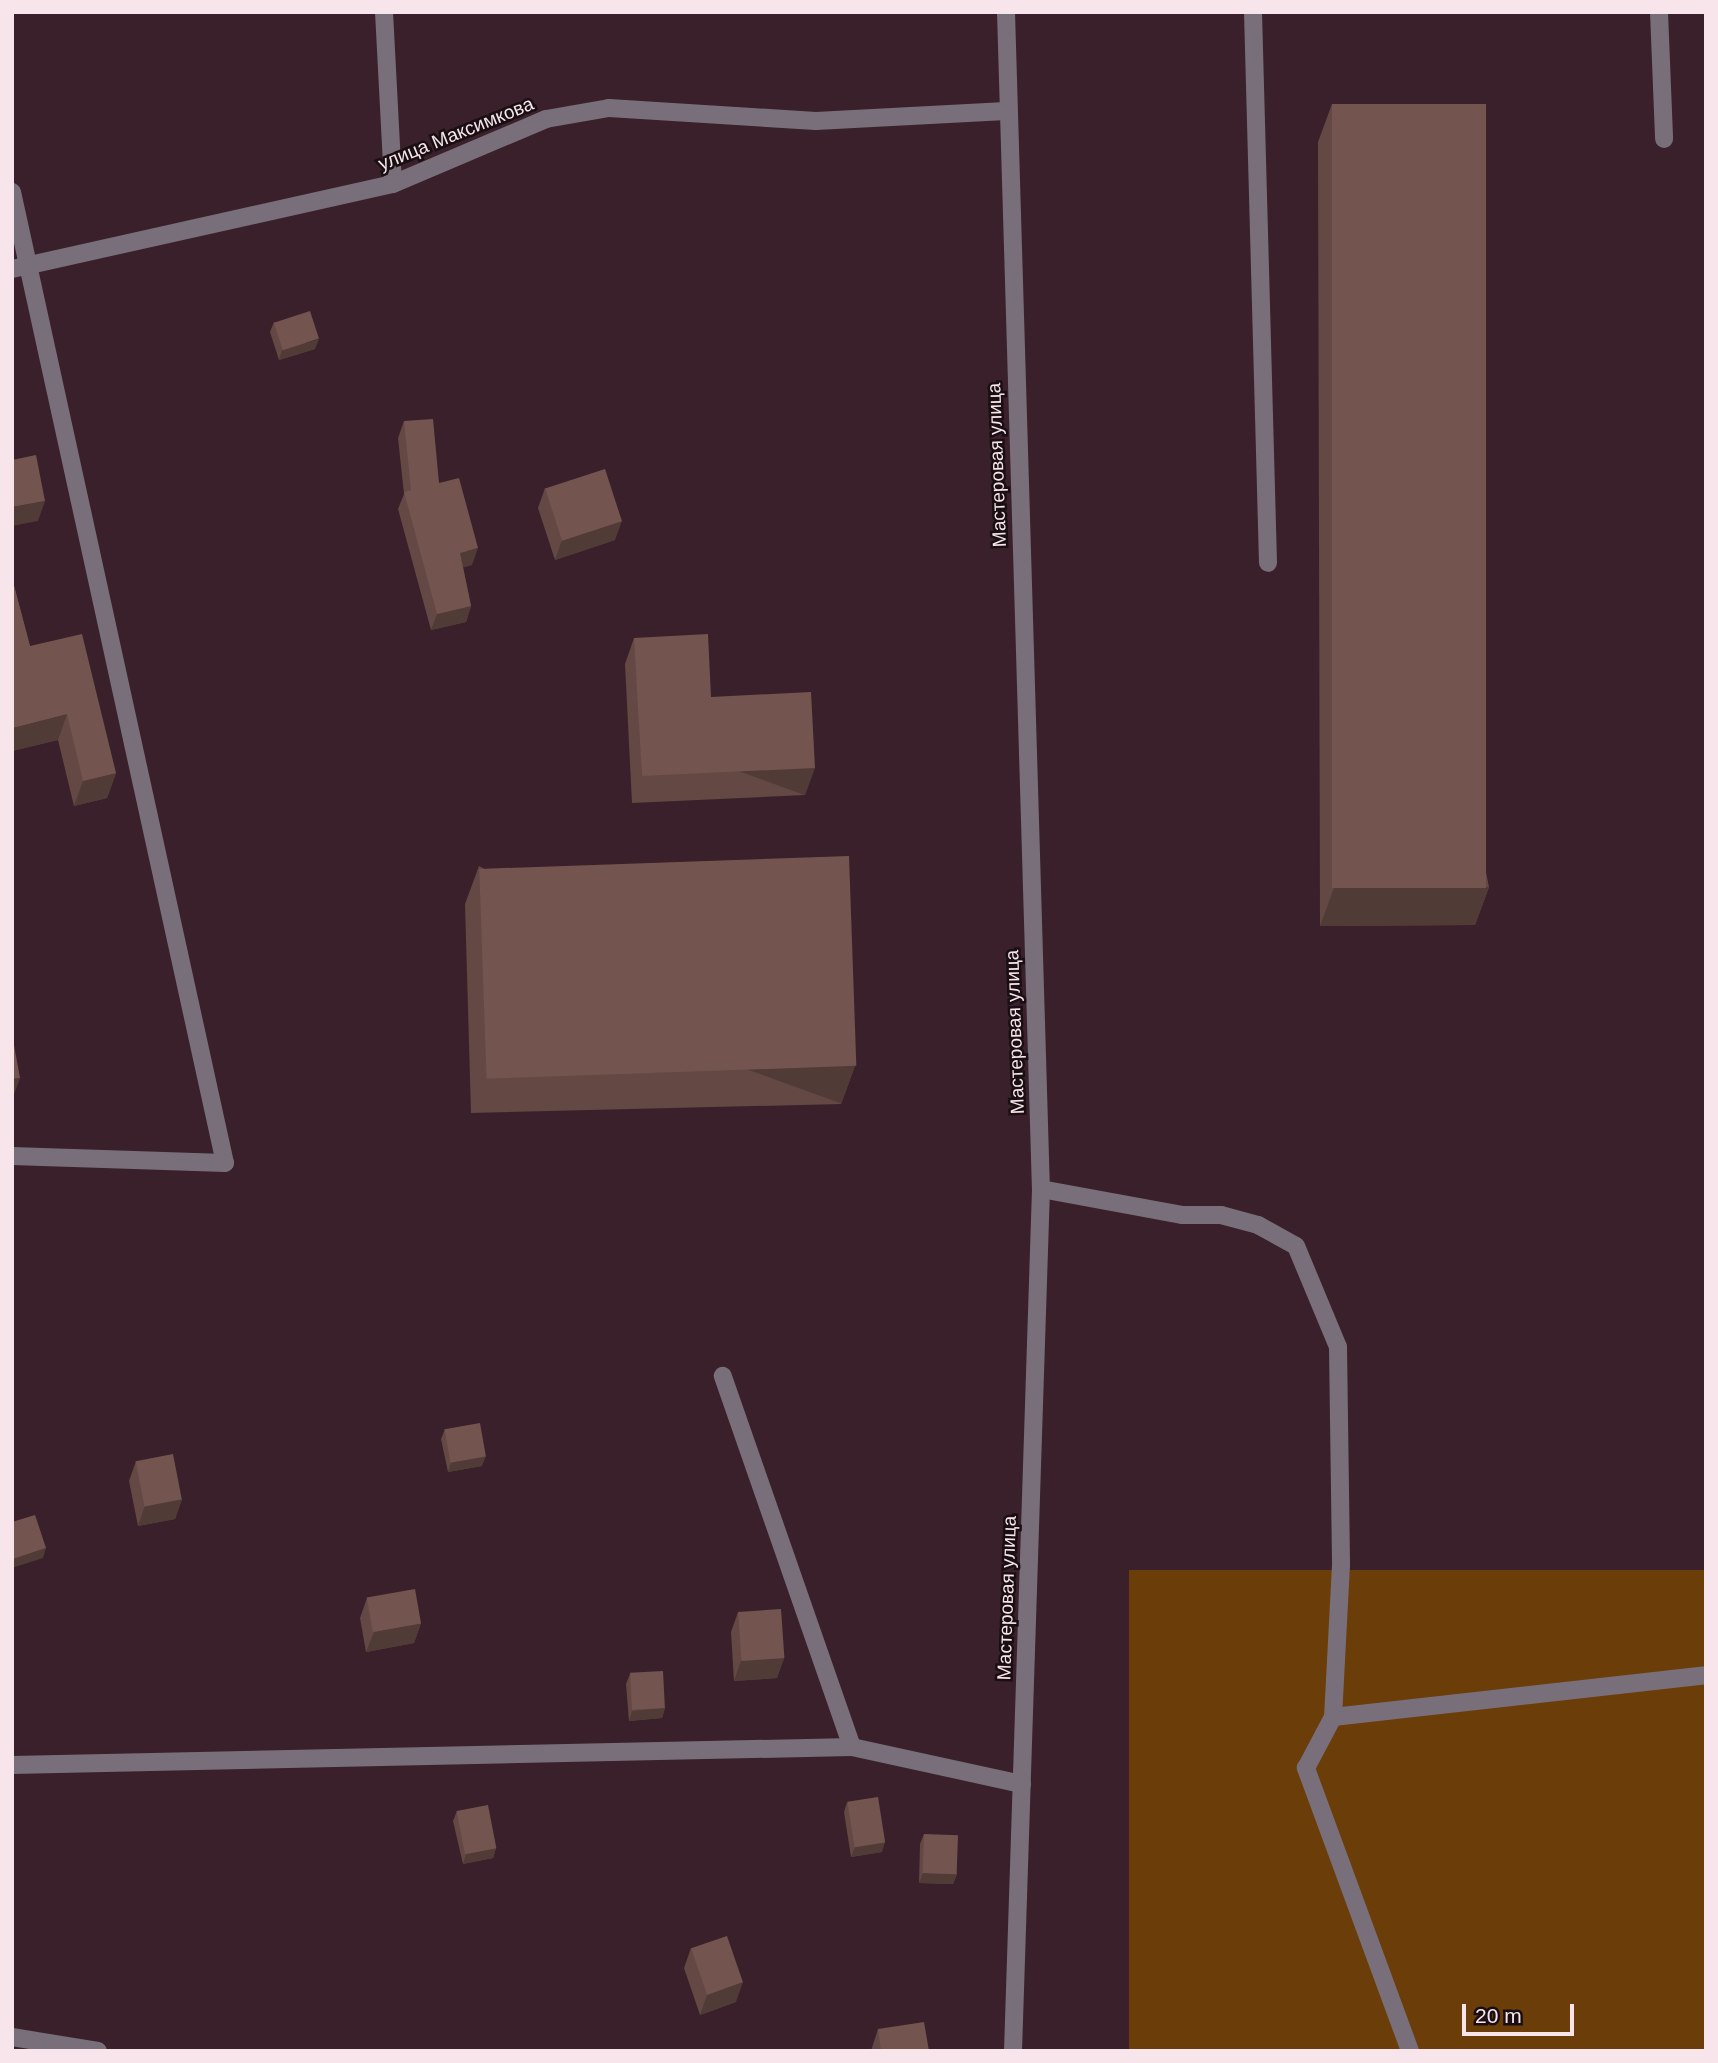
<!DOCTYPE html>
<meta charset="utf-8">
<style>
body{margin:0}
#map{position:relative;width:1718px;height:2063px;overflow:hidden;background:#3a202a;font-family:Arial,sans-serif}
div>[style]{position:absolute}
.green>*{inset:0;background:#6b3d08;transform-origin:0 0}
.minor>*{height:18px;margin:-9px;padding:0 9px;transform-origin:9px;border-radius:9px;background:#786f7a}
.wall>*{inset:0;background:#634844}
.shaded-wall>*{inset:0;background:#503b37;transform-origin:0 0}
.building>*{inset:0;background:#73544f;transform-origin:0 0}
span{translate:-50% -50%;white-space:nowrap;text-align:center;line-height:1.15;-webkit-text-stroke:5px #190e12;paint-order:stroke}
.street-label{font-size:19px;color:#f7e5eb}
.frame{position:absolute;inset:0;border:14px solid #f7e5eb;pointer-events:none}
.scale{position:absolute;left:1462px;top:2004px;width:112px;height:32px;box-sizing:border-box;border:4px solid #f7e5eb;border-top:0;padding-left:9px;font-size:21px;line-height:24px;white-space:nowrap;color:#f7e5eb;-webkit-text-stroke:5px #190e12;paint-order:stroke}
</style>
<div id="map">
<div class="green">
<i style="left:1706px;top:1570px;width:481px;height:577px;rotate:90deg"></i>
</div>
<div class="minor">
<i style="left:384px;top:12px;width:172px;rotate:87deg"></i>
<i style="left:1006px;top:12px;width:1178px;rotate:88.3deg"></i>
<i style="left:1041px;top:1189px;width:862px;rotate:91.86deg"></i>
<i style="left:1253px;top:12px;width:551px;rotate:88.44deg"></i>
<i style="left:1659px;top:12px;width:127px;rotate:87.7deg"></i>
<i style="left:12px;top:192px;width:994px;rotate:77.63deg"></i>
<i style="left:225px;top:1163px;width:213px;rotate:-178.1deg"></i>
<i style="left:12px;top:269px;width:390px;rotate:-12.6deg"></i>
<i style="left:393px;top:184px;width:166px;rotate:-23deg"></i>
<i style="left:546px;top:119px;width:64px;rotate:-9.9deg"></i>
<i style="left:609px;top:108px;width:207px;rotate:3.6deg"></i>
<i style="left:816px;top:121px;width:190px;rotate:-3deg"></i>
<i style="left:1041px;top:1189px;width:143px;rotate:10.4deg"></i>
<i style="left:1182px;top:1215px;width:39px"></i>
<i style="left:1221px;top:1215px;width:38px;rotate:15deg"></i>
<i style="left:1258px;top:1225px;width:43px;rotate:28.9deg"></i>
<i style="left:1296px;top:1246px;width:109px;rotate:67.4deg"></i>
<i style="left:1338px;top:1347px;width:218px;rotate:89.2deg"></i>
<i style="left:1341px;top:1565px;width:152px;rotate:93deg"></i>
<i style="left:852px;top:1747px;width:174px;rotate:12.3deg"></i>
<i style="left:12px;top:1765px;width:840px;rotate:-1.23deg"></i>
<i style="left:852px;top:1747px;width:393px;rotate:-109.2deg"></i>
<i style="left:12px;top:2037px;width:87px;rotate:9.2deg"></i>
<i style="left:1410px;top:2051px;width:302px;rotate:-110.2deg"></i>
<i style="left:1306px;top:1768px;width:58px;rotate:-62.1deg"></i>
<i style="left:1333px;top:1717px;width:375px;rotate:-6.4deg"></i>
</div>
<div class="wall">
<i style="clip-path:polygon(1332px 104px,1489px 887px,1475px 925px,1320px 926px,1318px 142px)"></i>
<i style="clip-path:polygon(274px 322px,315px 349px,279px 360px,270px 332px)"></i>
<i style="clip-path:polygon(404px 421px,439px 483px,472px 565px,463px 567px,471px 606px,466px 622px,431px 630px,398px 509px,404px 494px,398px 438px)"></i>
<i style="clip-path:polygon(545px 488px,615px 540px,555px 560px,538px 508px)"></i>
<i style="clip-path:polygon(12px 578px,30px 646px,116px 773px,107px 798px,74px 806px,58px 740px,12px 751px)"></i>
<i style="clip-path:polygon(634px 638px,711px 697px,805px 795px,632px 803px,625px 664px)"></i>
<i style="clip-path:polygon(479px 866px,855px 1066px,841px 1104px,471px 1113px,465px 904px)"></i>
<i style="clip-path:polygon(445px 1429px,482px 1466px,448px 1472px,441px 1439px)"></i>
<i style="clip-path:polygon(136px 1461px,182px 1499px,175px 1519px,138px 1526px,129px 1481px)"></i>
<i style="clip-path:polygon(367px 1598px,421px 1623px,414px 1643px,366px 1652px,360px 1618px)"></i>
<i style="clip-path:polygon(738px 1612px,784px 1658px,777px 1678px,734px 1681px,731px 1632px)"></i>
<i style="clip-path:polygon(630px 1674px,665px 1708px,662px 1718px,629px 1721px,626px 1684px)"></i>
<i style="clip-path:polygon(847px 1802px,882px 1852px,851px 1857px,844px 1812px)"></i>
<i style="clip-path:polygon(457px 1811px,496px 1848px,493px 1858px,463px 1864px,453px 1821px)"></i>
<i style="clip-path:polygon(924px 1834px,957px 1874px,953px 1884px,919px 1883px,920px 1844px)"></i>
<i style="clip-path:polygon(691px 1948px,736px 2002px,700px 2015px,684px 1968px)"></i>
<i style="clip-path:polygon(878px 2029px,929px 2051px,871px 2051px)"></i>
</div>
<div class="shaded-wall">
<i style="clip-path:polygon(319px 339px,315px 349px,279px 360px,282px 350px)"></i>
<i style="clip-path:polygon(45px 501px,38px 521px,12px 526px,12px 507px)"></i>
<i style="clip-path:polygon(622px 521px,615px 540px,555px 560px,562px 540px)"></i>
<i style="clip-path:polygon(478px 548px,472px 565px,454px 570px,460px 553px)"></i>
<i style="clip-path:polygon(471px 606px,466px 622px,431px 630px,437px 614px)"></i>
<i style="clip-path:polygon(67px 714px,58px 740px,12px 751px,12px 728px)"></i>
<i style="left:815px;top:768px;width:29px;height:173px;rotate:110deg"></i>
<i style="clip-path:polygon(116px 773px,107px 798px,74px 806px,83px 781px)"></i>
<i style="clip-path:polygon(1489px 887px,1475px 925px,1320px 926px,1334px 888px)"></i>
<i style="left:855px;top:1066px;width:40px;height:371px;rotate:110deg"></i>
<i style="clip-path:polygon(20px 1078px,13px 1097px,12px 1098px,12px 1079px)"></i>
<i style="clip-path:polygon(486px 1456px,482px 1466px,448px 1472px,451px 1462px)"></i>
<i style="clip-path:polygon(182px 1499px,175px 1519px,138px 1526px,145px 1506px)"></i>
<i style="clip-path:polygon(46px 1548px,43px 1558px,12px 1568px,13px 1559px)"></i>
<i style="clip-path:polygon(421px 1623px,414px 1643px,366px 1652px,374px 1632px)"></i>
<i style="clip-path:polygon(784px 1658px,777px 1678px,734px 1681px,741px 1661px)"></i>
<i style="clip-path:polygon(665px 1708px,662px 1718px,629px 1721px,632px 1711px)"></i>
<i style="clip-path:polygon(885px 1842px,882px 1852px,851px 1857px,855px 1847px)"></i>
<i style="clip-path:polygon(496px 1848px,493px 1858px,463px 1864px,466px 1854px)"></i>
<i style="clip-path:polygon(923px 1873px,957px 1874px,953px 1884px,919px 1883px)"></i>
<i style="clip-path:polygon(743px 1982px,736px 2002px,700px 2015px,707px 1995px)"></i>
</div>
<div class="building">
<i style="left:1332px;top:104px;width:154px;height:784px"></i>
<i style="left:310px;top:311px;width:29px;height:38px;rotate:72deg"></i>
<i style="clip-path:polygon(433px 419px,439px 483px,459px 478px,478px 548px,460px 553px,471px 606px,437px 614px,404px 492px,411px 490px,404px 421px)"></i>
<i style="clip-path:polygon(36px 455px,45px 501px,12px 507px,12px 460px)"></i>
<i style="left:605px;top:469px;width:55px;height:63px;rotate:72deg"></i>
<i style="clip-path:polygon(12px 578px,30px 646px,82px 634px,116px 773px,83px 781px,67px 714px,12px 728px)"></i>
<i style="clip-path:polygon(708px 634px,711px 697px,811px 692px,815px 768px,642px 776px,634px 638px)"></i>
<i style="left:849px;top:856px;width:210px;height:370px;rotate:88deg"></i>
<i style="clip-path:polygon(12px 1034px,20px 1078px,12px 1079px)"></i>
<i style="left:480px;top:1423px;width:34px;height:36px;rotate:80deg"></i>
<i style="left:173px;top:1454px;width:46px;height:38px;rotate:79deg"></i>
<i style="clip-path:polygon(35px 1515px,46px 1548px,13px 1559px,12px 1522px)"></i>
<i style="left:415px;top:1589px;width:35px;height:49px;rotate:80deg"></i>
<i style="left:781px;top:1609px;width:49px;height:43px;rotate:86deg"></i>
<i style="left:663px;top:1671px;width:37px;height:33px;rotate:87deg"></i>
<i style="left:878px;top:1797px;width:46px;height:31px;rotate:81deg"></i>
<i style="left:488px;top:1805px;width:44px;height:32px;rotate:79deg"></i>
<i style="left:924px;top:1834px;width:34px;height:39px;rotate:2deg"></i>
<i style="left:727px;top:1936px;width:49px;height:38px;rotate:71deg"></i>
<i style="clip-path:polygon(924px 2022px,929px 2051px,881px 2051px,878px 2029px)"></i>
</div>
<div class="street-label">
<span style="left:456px;top:134px;rotate:-22deg">улица Максимкова</span>
<span style="left:997px;top:465px;rotate:-92deg">Мастеровая улица</span>
<span style="left:1015px;top:1032px;rotate:-92deg">Мастеровая улица</span>
<span style="left:1007px;top:1598px;rotate:-88deg">Мастеровая улица</span>
</div>
<div class="frame"></div>
<div class="scale">20 m</div>
</div>
